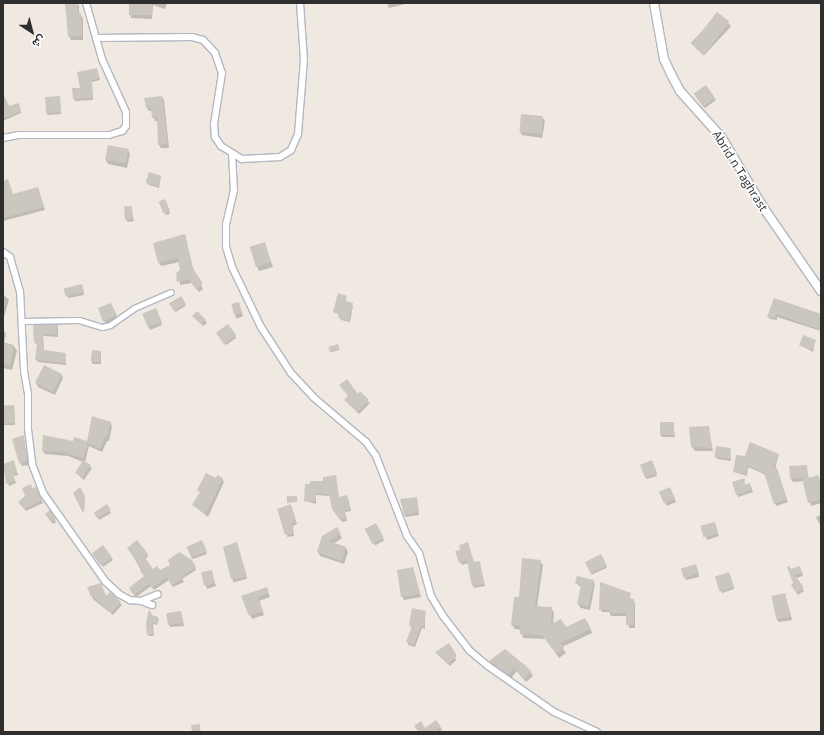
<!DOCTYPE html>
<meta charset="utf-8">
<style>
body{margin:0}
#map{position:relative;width:824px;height:735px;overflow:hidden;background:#efe9e1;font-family:"Open Sans",Vazirmatn,sans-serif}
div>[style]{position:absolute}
.shadow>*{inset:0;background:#0003;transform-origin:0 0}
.building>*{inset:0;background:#cbc7bf;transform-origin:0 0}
.roads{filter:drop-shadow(1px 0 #b4b7c1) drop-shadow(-1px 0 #b4b7c1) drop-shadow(0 1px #b4b7c1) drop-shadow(0 -1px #b4b7c1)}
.pedestrian>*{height:5px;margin:-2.5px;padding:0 2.5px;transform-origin:2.5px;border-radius:2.5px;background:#fff}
.minor>*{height:6px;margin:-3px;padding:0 3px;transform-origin:3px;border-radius:3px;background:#fff}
.tertiary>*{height:8px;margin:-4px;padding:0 4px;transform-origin:4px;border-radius:4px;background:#fff}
span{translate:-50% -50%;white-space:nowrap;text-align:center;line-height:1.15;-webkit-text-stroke:3px #fff;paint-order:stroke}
.street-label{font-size:12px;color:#2e2e2e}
.frame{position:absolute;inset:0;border:4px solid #2e2e2e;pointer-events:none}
.north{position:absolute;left:12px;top:12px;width:40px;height:40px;-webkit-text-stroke:3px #fff;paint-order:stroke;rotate:144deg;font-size:11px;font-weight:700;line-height:16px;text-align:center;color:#2e2e2e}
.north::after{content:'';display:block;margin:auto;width:14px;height:18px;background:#2e2e2e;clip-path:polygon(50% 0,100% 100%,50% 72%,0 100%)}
</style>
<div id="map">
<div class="shadow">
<i style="clip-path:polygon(66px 3px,79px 5px,79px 14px,83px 18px,83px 40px,71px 40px,69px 36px)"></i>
<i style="clip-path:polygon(130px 3px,167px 3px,165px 9px,153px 5px,152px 19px,131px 18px)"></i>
<i style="clip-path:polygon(387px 3px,405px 3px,405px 4px,389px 8px)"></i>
<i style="left:718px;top:14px;width:18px;height:40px;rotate:43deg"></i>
<i style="clip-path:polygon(97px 69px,100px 80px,92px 82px,93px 100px,75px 101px,74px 99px)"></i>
<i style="clip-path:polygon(59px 97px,61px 114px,48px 115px,46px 112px)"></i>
<i style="clip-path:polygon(162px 97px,164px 100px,169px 148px,161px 148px,159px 145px,158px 121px,155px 121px,152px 111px,149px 111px,147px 108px)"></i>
<i style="clip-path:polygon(696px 97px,714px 98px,716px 100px,705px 108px)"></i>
<i style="clip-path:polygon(3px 104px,9px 107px,19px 106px,21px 113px,3px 121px)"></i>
<i style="clip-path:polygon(542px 117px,545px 121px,542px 138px,522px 135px,520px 132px)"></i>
<i style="clip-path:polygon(109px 146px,128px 150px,130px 154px,127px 168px,108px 164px,106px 160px)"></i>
<i style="clip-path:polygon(161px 176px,159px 188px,149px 185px,147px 183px)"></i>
<i style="clip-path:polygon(3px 183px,13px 195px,38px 188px,45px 210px,3px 221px)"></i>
<i style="clip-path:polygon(160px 202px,166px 203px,170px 214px,166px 215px)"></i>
<i style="clip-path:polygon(131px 207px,134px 221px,128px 222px,126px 220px)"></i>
<i style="clip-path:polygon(185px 235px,194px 272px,203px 289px,199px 292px,192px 283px,180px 285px,180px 262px,161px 266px,159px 263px)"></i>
<i style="clip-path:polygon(264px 243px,273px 267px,259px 271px,257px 267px)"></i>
<i style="clip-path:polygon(83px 288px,84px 295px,68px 298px,65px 289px)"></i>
<i style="clip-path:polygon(3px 294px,9px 300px,3px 320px)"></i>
<i style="clip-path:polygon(346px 297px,346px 302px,353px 306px,350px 322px,341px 320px,340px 315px,334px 312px)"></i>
<i style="left:181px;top:298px;width:9px;height:12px;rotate:58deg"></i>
<i style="clip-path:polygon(775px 299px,821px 315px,821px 331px,777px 317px,777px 320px,770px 319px,768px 316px)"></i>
<i style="left:239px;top:303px;width:14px;height:7px;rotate:73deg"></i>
<i style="clip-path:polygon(112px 306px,117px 318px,106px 324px,104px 321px)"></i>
<i style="clip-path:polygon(157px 311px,162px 325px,150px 330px,149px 327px)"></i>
<i style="clip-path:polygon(195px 318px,205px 320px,207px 323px,203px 326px)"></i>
<i style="clip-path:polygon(58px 325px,58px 337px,43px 336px,44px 351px,65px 354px,66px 365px,37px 362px,38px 345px,35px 343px,34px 326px)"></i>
<i style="clip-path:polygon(3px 329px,6px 334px,4px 344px,14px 346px,17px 351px,12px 370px,3px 368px)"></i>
<i style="clip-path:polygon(235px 335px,236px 338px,226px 345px,219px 336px)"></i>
<i style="clip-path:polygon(815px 341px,813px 352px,800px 345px)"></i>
<i style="left:92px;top:352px;width:9px;height:12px"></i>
<i style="clip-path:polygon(61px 374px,63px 378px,55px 395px,38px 387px,36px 383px)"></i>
<i style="clip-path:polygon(358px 395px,370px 403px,359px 414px,347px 402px)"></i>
<i style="clip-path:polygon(14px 406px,15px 425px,3px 425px,3px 409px)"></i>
<i style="clip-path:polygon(110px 423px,112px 426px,109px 441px,107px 441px,102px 452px,89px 446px,85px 462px,92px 468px,84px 480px,76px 473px,83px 462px,68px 456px,45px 454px,43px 451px,74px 442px,88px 442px)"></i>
<i style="clip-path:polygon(673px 423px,675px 437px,662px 437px,661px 435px)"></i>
<i style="clip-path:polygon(708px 427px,713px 451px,695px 451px,692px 447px)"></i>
<i style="clip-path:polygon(23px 437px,29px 465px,22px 466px,20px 462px)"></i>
<i style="clip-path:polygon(730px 449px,731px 461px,717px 459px,716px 457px)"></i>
<i style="clip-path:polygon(779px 454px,775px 469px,788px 502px,776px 506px,766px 475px,748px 467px,747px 476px,734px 472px,746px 457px)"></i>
<i style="clip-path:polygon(13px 461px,18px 475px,13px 476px,16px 483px,9px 486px,3px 465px)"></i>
<i style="clip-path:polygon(652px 461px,657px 476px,647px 479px,645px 477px)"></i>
<i style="clip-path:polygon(806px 466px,809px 479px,818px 476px,820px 480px,821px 503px,811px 506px,804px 481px,793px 482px,791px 479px)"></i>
<i style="clip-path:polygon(335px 476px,339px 498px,347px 496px,348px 498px,351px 511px,345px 512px,347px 521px,342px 522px,335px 512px,330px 496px,316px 495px,316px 504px,305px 501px)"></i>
<i style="clip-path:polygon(216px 479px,222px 479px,224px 482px,208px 517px,193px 505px,200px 493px,199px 490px)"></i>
<i style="clip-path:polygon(744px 480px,745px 485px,751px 486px,753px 492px,738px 497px,737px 494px)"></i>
<i style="clip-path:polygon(35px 488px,43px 503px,26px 511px,21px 504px)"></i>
<i style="clip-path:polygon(80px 488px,85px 499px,84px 512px,74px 493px)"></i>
<i style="clip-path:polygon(671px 490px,676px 502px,667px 506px,660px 492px)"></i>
<i style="clip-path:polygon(416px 499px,419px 515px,406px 517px,404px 514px)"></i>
<i style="clip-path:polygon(106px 505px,111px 513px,99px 520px,95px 513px)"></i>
<i style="clip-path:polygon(292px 508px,297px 524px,293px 526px,294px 536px,287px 537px)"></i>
<i style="clip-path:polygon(49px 511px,56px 522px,53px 524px,47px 516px)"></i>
<i style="clip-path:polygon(821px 515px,821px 527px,816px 517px)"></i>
<i style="clip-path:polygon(715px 523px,719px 536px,707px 540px,706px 537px)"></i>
<i style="left:375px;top:524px;width:19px;height:10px;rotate:62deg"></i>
<i style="clip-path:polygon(336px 529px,342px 538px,333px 544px,346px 548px,348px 552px,344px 564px,320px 556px,318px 552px)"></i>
<i style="clip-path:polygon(203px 544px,207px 554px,193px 559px,191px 557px)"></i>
<i style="clip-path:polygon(103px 546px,113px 560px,103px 567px,94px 556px)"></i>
<i style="left:238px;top:546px;width:34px;height:14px;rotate:75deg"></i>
<i style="clip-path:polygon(130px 551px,147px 554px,148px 557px,145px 559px,152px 570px,160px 572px,192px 561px,196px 570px,182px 579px,184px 582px,173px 587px,169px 580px,154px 590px,151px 586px,136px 597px,131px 591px,145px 577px)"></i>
<i style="clip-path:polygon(457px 552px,474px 563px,479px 562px,485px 586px,474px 588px,468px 563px,462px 565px)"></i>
<i style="left:601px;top:555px;width:14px;height:17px;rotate:65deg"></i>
<i style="clip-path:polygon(540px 561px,543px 565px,537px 607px,551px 608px,554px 613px,553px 624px,565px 628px,588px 623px,592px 633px,562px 647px,566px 653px,559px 658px,546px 639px,523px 638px,521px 630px,515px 629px,512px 625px,520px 598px)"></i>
<i style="clip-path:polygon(697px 567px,699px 577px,686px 580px,682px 569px)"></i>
<i style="clip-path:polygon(413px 568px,421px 597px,404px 600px,402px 596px)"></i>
<i style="clip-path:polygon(791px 570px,801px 570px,803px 576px,796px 578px,804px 591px,798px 595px,792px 585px,794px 584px)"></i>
<i style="clip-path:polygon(211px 571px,216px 586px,207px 589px,206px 586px)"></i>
<i style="clip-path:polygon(730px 575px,734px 589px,722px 593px,716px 577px)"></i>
<i style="clip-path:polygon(593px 581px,595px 584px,590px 610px,581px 608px,578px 604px,582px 588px,576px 583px)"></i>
<i style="clip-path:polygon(89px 588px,106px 597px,110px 593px,122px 605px,113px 615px,93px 599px)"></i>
<i style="clip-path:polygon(268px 592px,270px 597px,259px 601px,264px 615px,252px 619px,242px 596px)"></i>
<i style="clip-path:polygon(630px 594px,630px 600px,635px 603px,635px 628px,629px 628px,627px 616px,611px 616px,609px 612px,602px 612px,600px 609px)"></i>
<i style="clip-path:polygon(785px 594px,792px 620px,779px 622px,776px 618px)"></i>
<i style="clip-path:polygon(151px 612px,152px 616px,159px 619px,157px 625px,153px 624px,154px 636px,149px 636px,147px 623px)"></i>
<i style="clip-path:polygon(181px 612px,184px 626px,170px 627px,169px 624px)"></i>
<i style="clip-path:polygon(425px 612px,425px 629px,422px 628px,415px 647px,408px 645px,412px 628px,410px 625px)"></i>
<i style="clip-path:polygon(450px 646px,456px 660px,450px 666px,437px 654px)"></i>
<i style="clip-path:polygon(505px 651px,531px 673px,533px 676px,526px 682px,517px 671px,511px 678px,493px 665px,491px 662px)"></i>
<i style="clip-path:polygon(436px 721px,442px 730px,439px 732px,419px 732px)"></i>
<i style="clip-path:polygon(199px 725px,201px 732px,208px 732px,193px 732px)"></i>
</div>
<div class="building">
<i style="clip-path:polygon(65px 3px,77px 3px,78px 13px,81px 13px,82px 36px,68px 37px)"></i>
<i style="left:129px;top:3px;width:23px;height:12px"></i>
<i style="left:717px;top:12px;width:16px;height:41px;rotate:38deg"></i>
<i style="clip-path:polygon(97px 68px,99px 78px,92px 80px,92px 98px,73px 99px,72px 88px,80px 88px,77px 72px)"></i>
<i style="left:706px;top:85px;width:16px;height:15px;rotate:55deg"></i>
<i style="clip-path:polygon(3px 93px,9px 106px,19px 103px,21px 111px,3px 119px)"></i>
<i style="left:60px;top:96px;width:16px;height:15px;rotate:86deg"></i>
<i style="clip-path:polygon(162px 96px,168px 144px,158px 145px,157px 117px,152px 118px,151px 107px,146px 108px,144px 98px)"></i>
<i style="left:521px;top:114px;width:22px;height:18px;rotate:5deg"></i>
<i style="left:108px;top:145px;width:21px;height:15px;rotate:11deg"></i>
<i style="left:149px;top:172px;width:13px;height:11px;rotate:18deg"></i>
<i style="clip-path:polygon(8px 179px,13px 194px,38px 187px,44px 207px,3px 218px,3px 181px)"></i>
<i style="left:165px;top:199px;width:13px;height:7px;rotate:67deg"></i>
<i style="left:132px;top:206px;width:13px;height:8px;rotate:86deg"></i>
<i style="clip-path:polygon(185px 234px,192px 267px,202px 282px,202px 285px,196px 289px,189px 280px,177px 282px,176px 273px,180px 270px,178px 258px,158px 263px,153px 243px)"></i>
<i style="left:265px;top:242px;width:21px;height:16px;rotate:73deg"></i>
<i style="left:82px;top:284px;width:8px;height:19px;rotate:76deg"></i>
<i style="clip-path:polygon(338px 293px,347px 296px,345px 301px,353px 303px,349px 321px,338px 318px,339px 313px,333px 312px)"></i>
<i style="left:181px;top:296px;width:9px;height:14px;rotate:58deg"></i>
<i style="clip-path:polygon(774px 298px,821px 314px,821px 330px,776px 314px,775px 318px,767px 317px)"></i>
<i style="left:239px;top:302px;width:11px;height:8px;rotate:75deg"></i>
<i style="clip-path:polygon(111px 303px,117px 315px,103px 322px,98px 308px)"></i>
<i style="left:156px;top:308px;width:15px;height:15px;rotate:67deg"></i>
<i style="clip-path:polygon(197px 311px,206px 320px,201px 324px,192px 316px)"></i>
<i style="clip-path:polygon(58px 324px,57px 335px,43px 334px,44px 350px,66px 353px,65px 363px,35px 360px,37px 343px,34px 343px,33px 325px)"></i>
<i style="left:228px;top:324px;width:14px;height:15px;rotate:54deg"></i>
<i style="left:803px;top:335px;width:14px;height:11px;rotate:21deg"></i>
<i style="clip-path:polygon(3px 342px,14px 345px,10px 366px,3px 364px)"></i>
<i style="left:338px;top:344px;width:6px;height:10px;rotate:72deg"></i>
<i style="left:92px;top:350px;width:9px;height:11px;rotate:6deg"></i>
<i style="left:44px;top:365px;width:20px;height:20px;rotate:27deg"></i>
<i style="clip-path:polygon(347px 379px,358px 394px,360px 391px,369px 400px,357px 412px,344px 400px,348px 396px,339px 385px)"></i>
<i style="left:14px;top:405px;width:18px;height:11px;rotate:87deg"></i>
<i style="clip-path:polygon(92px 416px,111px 422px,107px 438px,105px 437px,100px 449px,88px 443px,83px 459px,65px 452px,42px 451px,43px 435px,73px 441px,74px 437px,87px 441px)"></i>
<i style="left:660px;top:422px;width:14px;height:13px"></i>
<i style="clip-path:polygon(709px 426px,712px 448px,691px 447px,689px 427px)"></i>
<i style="clip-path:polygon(24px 435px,27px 461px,19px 463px,12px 439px)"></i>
<i style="clip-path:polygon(750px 442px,779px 454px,773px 468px,777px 468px,787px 499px,774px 504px,764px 473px,747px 465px,746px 474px,733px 472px,736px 455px,745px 456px)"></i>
<i style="left:716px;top:446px;width:15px;height:11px;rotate:8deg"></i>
<i style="clip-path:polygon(14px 460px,17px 472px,13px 474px,15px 481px,6px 484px,3px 464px)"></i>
<i style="left:83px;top:460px;width:9px;height:15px;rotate:32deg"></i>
<i style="left:652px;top:460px;width:14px;height:13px;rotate:69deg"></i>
<i style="clip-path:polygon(807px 465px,808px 478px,818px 475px,821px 486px,821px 499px,808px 503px,802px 478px,790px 479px,789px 466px)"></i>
<i style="clip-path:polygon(206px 473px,216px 478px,217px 475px,223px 478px,206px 514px,192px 505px,200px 492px,197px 490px)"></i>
<i style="clip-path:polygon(336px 475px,339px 497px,347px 495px,350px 509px,345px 510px,346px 519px,340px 520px,332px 509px,329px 494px,316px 493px,315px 502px,304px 501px,305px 484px,310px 484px,310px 481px,323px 481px,323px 477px)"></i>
<i style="clip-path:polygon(745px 478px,744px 485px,750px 483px,752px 490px,736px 495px,732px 482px)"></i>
<i style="clip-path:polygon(31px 484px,32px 488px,36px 487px,42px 500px,24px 509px,18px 502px,25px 496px,22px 488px)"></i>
<i style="clip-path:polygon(80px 487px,85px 496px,83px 513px,73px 493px)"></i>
<i style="left:670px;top:487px;width:13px;height:12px;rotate:67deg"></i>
<i style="clip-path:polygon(287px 496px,297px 496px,297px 502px,287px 503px)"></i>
<i style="clip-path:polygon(417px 497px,419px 512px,404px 515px,400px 499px)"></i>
<i style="left:107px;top:504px;width:7px;height:16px;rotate:56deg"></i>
<i style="clip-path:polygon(291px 504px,296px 522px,292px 523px,293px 534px,285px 535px,277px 509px)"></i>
<i style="clip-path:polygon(50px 510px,56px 519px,51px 522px,45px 514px)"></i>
<i style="left:715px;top:522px;width:12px;height:15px;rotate:76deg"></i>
<i style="left:376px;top:523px;width:17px;height:13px;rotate:62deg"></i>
<i style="clip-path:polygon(337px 527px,341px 534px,329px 541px,346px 547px,342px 561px,317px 552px,322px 536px)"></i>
<i style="clip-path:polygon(137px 540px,148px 554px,144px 556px,153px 569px,157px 566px,160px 570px,170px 565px,168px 560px,179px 552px,192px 560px,196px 567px,182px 576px,183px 579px,171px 585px,167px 577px,152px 588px,149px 584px,134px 595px,129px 588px,144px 576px,140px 571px,142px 569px,127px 548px)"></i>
<i style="left:202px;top:540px;width:12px;height:17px;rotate:66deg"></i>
<i style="clip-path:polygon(237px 542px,247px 577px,231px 579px,223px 547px)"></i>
<i style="clip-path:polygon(468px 542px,474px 562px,480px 561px,484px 584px,472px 586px,467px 561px,459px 563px,455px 551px,460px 550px,459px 545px)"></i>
<i style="left:103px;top:545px;width:15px;height:14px;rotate:53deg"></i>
<i style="left:601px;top:554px;width:13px;height:18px;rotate:63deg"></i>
<i style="clip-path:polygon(522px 558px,541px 560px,535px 606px,552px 607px,551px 624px,561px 619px,566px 627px,585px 618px,591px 629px,560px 643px,564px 648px,556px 654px,542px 635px,520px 634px,520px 626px,511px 625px,514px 597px,519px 597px)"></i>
<i style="left:696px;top:564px;width:10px;height:16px;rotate:73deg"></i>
<i style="clip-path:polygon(789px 566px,791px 569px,800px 566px,802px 573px,795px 575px,804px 588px,796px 593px,791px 585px,793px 583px,787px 567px)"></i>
<i style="clip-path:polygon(413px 567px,420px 594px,401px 597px,397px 570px)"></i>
<i style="left:212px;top:570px;width:14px;height:11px;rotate:78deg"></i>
<i style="left:729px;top:572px;width:16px;height:15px;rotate:72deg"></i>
<i style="clip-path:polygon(577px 576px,594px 580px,588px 607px,577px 604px,581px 585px,575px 583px)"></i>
<i style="clip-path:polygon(600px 582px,631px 593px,629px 598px,634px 599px,634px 625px,626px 625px,626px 613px,609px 613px,609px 610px,599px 610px)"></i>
<i style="clip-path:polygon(101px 583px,106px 596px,110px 592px,121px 602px,111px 613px,93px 596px,91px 597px,87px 587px)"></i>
<i style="clip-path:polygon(267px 587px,269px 593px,258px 597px,263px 611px,249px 616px,241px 596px)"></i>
<i style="left:785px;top:593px;width:24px;height:14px;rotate:78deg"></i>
<i style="clip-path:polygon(412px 608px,426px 611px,424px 627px,421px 626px,414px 645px,406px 642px,412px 626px,409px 625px)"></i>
<i style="clip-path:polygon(149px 609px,152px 615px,158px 617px,157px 624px,152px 623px,153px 634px,147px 635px,146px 623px)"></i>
<i style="left:181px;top:611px;width:12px;height:15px;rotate:81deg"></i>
<i style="clip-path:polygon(449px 643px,456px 654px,456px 657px,448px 664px,435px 652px)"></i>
<i style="clip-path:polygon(505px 649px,526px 666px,532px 672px,523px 679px,514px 668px,508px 675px,489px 661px)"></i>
<i style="clip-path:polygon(436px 720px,441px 727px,435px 732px,419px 732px,414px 726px,421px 721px,425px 728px)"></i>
<i style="clip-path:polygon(200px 724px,200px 732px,192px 732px,191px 725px)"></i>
</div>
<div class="roads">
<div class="pedestrian">
<i style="left:22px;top:321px;width:57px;rotate:-1deg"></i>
<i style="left:79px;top:320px;width:24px;rotate:17deg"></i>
<i style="left:102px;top:327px;width:8px;rotate:-14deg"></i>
<i style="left:110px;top:325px;width:29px;rotate:-35deg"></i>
<i style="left:134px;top:308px;width:40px;rotate:-23.4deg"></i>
</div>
<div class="minor">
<i style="left:96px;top:38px;width:96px;rotate:-0.6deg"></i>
<i style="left:192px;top:37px;width:11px;rotate:15deg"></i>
<i style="left:203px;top:40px;width:18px;rotate:47deg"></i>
<i style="left:215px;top:53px;width:21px;rotate:71deg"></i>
<i style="left:222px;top:73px;width:52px;rotate:98.9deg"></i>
<i style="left:214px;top:124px;width:13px;rotate:86deg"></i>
<i style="left:215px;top:137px;width:11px;rotate:56deg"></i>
<i style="left:221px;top:146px;width:25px;rotate:32deg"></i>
<i style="left:242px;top:159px;width:38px;rotate:-3deg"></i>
<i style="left:280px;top:157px;width:13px;rotate:-32deg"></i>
<i style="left:291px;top:150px;width:17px;rotate:-66deg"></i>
<i style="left:298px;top:134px;width:74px;rotate:-85.4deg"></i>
<i style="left:304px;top:60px;width:57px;rotate:-94deg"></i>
<i style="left:3px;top:138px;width:15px;rotate:-11deg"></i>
<i style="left:18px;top:135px;width:91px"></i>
<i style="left:109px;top:135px;width:14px;rotate:-17deg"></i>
<i style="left:122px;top:131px;width:6px;rotate:-51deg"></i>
<i style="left:126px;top:126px;width:14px;rotate:-90deg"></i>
<i style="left:126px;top:112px;width:58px;rotate:-114.4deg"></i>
<i style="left:102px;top:59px;width:58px;rotate:-105.9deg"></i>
<i style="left:232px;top:153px;width:37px;rotate:87deg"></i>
<i style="left:234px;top:190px;width:35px;rotate:103deg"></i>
<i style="left:226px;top:224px;width:23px;rotate:90deg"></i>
<i style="left:226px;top:247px;width:21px;rotate:73deg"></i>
<i style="left:232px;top:267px;width:67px;rotate:64.2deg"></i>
<i style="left:261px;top:327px;width:55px;rotate:56.9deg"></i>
<i style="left:291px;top:373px;width:33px;rotate:47deg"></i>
<i style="left:313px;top:397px;width:70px;rotate:40.3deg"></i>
<i style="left:366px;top:442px;width:17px;rotate:54deg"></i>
<i style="left:376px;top:456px;width:86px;rotate:68.8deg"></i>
<i style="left:407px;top:536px;width:21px;rotate:55deg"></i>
<i style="left:419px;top:553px;width:45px;rotate:74.4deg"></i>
<i style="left:431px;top:596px;width:23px;rotate:59deg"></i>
<i style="left:443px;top:616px;width:44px;rotate:52.4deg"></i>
<i style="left:470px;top:651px;width:23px;rotate:40deg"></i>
<i style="left:488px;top:666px;width:80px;rotate:34.9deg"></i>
<i style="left:554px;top:712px;width:47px;rotate:24.9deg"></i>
<i style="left:3px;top:252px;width:9px;rotate:36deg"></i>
<i style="left:10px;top:257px;width:35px;rotate:74deg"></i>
<i style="left:20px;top:291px;width:80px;rotate:87.1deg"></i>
<i style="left:24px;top:371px;width:22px;rotate:80deg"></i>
<i style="left:28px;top:393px;width:36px;rotate:90deg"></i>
<i style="left:28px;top:429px;width:35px;rotate:83deg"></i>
<i style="left:32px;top:464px;width:31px;rotate:69deg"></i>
<i style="left:43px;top:493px;width:108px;rotate:54.8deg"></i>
<i style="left:105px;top:581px;width:19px;rotate:43deg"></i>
<i style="left:119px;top:594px;width:13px;rotate:29deg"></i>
<i style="left:130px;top:600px;width:11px;rotate:5deg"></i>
<i style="left:141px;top:601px;width:18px;rotate:-22deg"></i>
<i style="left:141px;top:601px;width:12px;rotate:20deg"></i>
</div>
<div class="tertiary">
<i style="left:654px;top:3px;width:57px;rotate:79.9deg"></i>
<i style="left:664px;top:59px;width:17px;rotate:65deg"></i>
<i style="left:671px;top:74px;width:19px;rotate:62deg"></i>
<i style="left:680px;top:91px;width:63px;rotate:48.2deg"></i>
<i style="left:722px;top:138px;width:80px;rotate:59.3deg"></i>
<i style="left:763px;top:207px;width:102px;rotate:55.4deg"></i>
</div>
</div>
<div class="street-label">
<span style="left:740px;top:171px;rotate:58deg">Abrid n Taghrast</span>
</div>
<div class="frame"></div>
<div class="north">ش</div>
</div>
